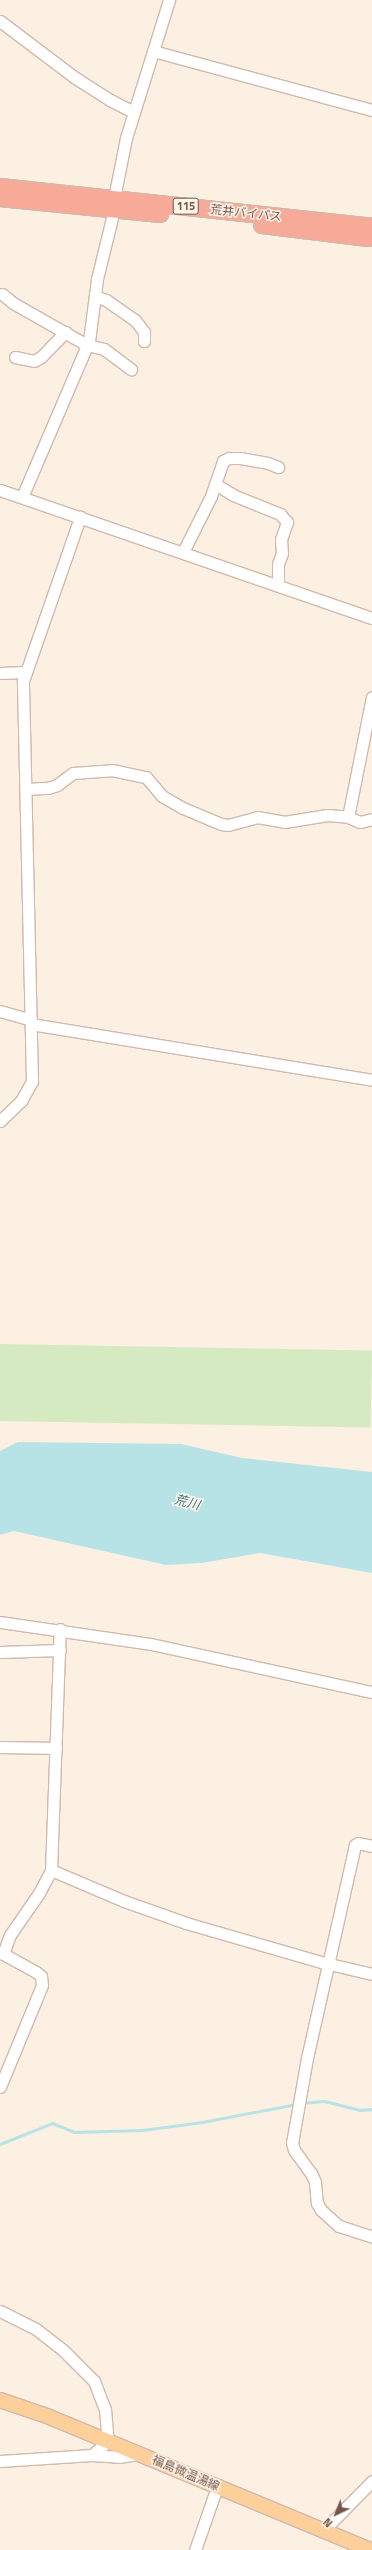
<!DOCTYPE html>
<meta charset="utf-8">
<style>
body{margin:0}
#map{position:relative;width:372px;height:2550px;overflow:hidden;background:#fcf0e3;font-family:"Titillium Web","Noto Sans JP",sans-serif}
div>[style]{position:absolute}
.green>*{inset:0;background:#d5eac1;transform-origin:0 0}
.water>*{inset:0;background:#b7e3e6}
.stream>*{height:3px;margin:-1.5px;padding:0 1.5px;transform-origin:1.5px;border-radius:1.5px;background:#b7e3e6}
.roads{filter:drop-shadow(1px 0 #d0b9ad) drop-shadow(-1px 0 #d0b9ad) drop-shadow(0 1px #d0b9ad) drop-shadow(0 -1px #d0b9ad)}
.minor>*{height:11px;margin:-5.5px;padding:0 5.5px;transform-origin:5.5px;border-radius:5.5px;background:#fff}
.major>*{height:14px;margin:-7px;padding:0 7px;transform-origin:7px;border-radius:7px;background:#fccf9b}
.highway>*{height:16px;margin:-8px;padding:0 8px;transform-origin:8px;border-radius:8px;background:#f8aa99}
span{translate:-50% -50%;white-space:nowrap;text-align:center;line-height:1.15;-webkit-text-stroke:3px #fff5ea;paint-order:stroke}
.shield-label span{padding:1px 3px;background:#fff5ea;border:1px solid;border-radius:3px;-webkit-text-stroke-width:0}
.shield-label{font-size:11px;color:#755549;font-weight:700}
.street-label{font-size:12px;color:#755549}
.water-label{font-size:13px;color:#3c767b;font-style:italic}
.north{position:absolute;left:316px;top:2494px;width:40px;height:40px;-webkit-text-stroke:3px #fff5ea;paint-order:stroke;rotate:223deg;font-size:11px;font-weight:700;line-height:16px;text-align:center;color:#755549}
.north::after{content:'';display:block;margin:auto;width:14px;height:18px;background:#755549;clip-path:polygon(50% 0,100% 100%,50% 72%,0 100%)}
</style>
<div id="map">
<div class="green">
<i style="left:0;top:1344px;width:372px;height:77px;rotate:1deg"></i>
</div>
<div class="water">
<i style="clip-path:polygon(18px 1442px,181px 1444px,242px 1458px,372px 1472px,372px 1573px,260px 1553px,201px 1563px,166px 1565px,14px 1531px,0 1535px,0 1451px)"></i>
</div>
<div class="stream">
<i style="left:301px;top:2103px;width:23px;rotate:-5deg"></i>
<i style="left:324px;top:2101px;width:36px;rotate:14deg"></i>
<i style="left:359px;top:2110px;width:13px;rotate:-4deg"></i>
<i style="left:0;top:2144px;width:56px;rotate:-22deg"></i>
<i style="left:52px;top:2123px;width:24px;rotate:22deg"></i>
<i style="left:74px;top:2132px;width:68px;rotate:-1.7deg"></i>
<i style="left:142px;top:2130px;width:61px;rotate:-7.6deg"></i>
<i style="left:202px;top:2122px;width:96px;rotate:-10.8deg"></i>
</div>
<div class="roads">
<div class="minor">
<i style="left:0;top:21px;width:93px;rotate:37.1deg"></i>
<i style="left:74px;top:77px;width:43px;rotate:32.6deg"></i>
<i style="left:110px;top:100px;width:27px;rotate:27deg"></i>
<i style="left:153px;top:51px;width:227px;rotate:15.1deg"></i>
<i style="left:114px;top:198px;width:61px;rotate:-78.7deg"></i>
<i style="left:126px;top:138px;width:145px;rotate:-72.7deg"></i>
<i style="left:2px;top:294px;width:14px;rotate:39deg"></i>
<i style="left:13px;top:303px;width:85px;rotate:29.6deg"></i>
<i style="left:87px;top:345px;width:17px;rotate:13deg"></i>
<i style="left:104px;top:349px;width:34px;rotate:37deg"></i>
<i style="left:95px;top:296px;width:12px;rotate:20deg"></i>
<i style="left:106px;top:300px;width:35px;rotate:35deg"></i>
<i style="left:135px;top:320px;width:15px;rotate:53deg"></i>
<i style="left:144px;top:332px;width:9px;rotate:90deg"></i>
<i style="left:15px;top:357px;width:19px;rotate:12deg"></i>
<i style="left:34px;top:361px;width:8px;rotate:-30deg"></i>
<i style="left:41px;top:357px;width:35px;rotate:-46deg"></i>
<i style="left:215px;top:484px;width:21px;rotate:31deg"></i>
<i style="left:233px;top:495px;width:51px;rotate:22deg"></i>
<i style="left:280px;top:514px;width:11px;rotate:49deg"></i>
<i style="left:287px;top:522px;width:18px;rotate:109deg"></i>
<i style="left:281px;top:539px;width:14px;rotate:86deg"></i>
<i style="left:282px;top:553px;width:12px;rotate:110deg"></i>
<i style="left:278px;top:564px;width:21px;rotate:90deg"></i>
<i style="left:0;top:490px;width:393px;rotate:19deg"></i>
<i style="left:22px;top:497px;width:170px;rotate:-66.8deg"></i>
<i style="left:89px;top:341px;width:63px;rotate:-82.6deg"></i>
<i style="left:97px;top:279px;width:71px;rotate:-76.2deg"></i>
<i style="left:183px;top:552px;width:63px;rotate:-63.4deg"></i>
<i style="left:211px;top:496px;width:37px;rotate:-71deg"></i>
<i style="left:223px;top:461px;width:7px;rotate:-27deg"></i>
<i style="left:229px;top:458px;width:11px"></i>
<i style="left:240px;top:458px;width:28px;rotate:10deg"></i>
<i style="left:268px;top:463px;width:11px;rotate:22deg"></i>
<i style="left:0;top:673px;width:26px;rotate:-2deg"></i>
<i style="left:26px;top:789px;width:22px;rotate:-3deg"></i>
<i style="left:48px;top:788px;width:9px;rotate:-18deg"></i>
<i style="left:57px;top:785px;width:20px;rotate:-37deg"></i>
<i style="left:73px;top:773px;width:39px;rotate:-4deg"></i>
<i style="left:112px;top:770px;width:35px;rotate:12deg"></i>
<i style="left:146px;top:777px;width:25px;rotate:50deg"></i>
<i style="left:162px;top:796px;width:24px;rotate:30deg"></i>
<i style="left:183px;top:808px;width:41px;rotate:22.8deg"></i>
<i style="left:221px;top:824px;width:7px;rotate:8deg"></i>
<i style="left:228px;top:825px;width:30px;rotate:-15deg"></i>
<i style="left:257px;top:817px;width:27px;rotate:10deg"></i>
<i style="left:284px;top:822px;width:44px;rotate:-9.2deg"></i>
<i style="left:327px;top:815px;width:21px;rotate:5deg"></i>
<i style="left:348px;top:817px;width:13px;rotate:23deg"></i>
<i style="left:360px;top:822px;width:12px;rotate:-14deg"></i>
<i style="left:348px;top:817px;width:122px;rotate:-78.7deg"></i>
<i style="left:0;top:1011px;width:32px;rotate:16deg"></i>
<i style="left:31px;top:1024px;width:346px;rotate:9.3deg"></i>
<i style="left:0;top:1121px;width:29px;rotate:-44deg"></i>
<i style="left:21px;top:1101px;width:23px;rotate:-61deg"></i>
<i style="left:32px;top:1081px;width:400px;rotate:-91.3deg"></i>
<i style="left:23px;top:681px;width:174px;rotate:-70.8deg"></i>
<i style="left:0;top:1622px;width:153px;rotate:8.3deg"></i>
<i style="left:151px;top:1644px;width:226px;rotate:12.3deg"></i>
<i style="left:0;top:1652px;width:60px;rotate:-1.9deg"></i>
<i style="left:0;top:1747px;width:56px;rotate:1deg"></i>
<i style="left:372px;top:1846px;width:14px;rotate:-168deg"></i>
<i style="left:358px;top:1843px;width:4px;rotate:146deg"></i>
<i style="left:355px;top:1845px;width:218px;rotate:102.7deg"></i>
<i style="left:307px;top:2058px;width:86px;rotate:100deg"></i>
<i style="left:292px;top:2143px;width:7px;rotate:74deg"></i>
<i style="left:294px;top:2150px;width:29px;rotate:54deg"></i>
<i style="left:311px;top:2173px;width:10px;rotate:66deg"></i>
<i style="left:315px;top:2182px;width:21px;rotate:85deg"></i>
<i style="left:317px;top:2203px;width:8px;rotate:60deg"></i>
<i style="left:321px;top:2210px;width:24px;rotate:42deg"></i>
<i style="left:339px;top:2226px;width:35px;rotate:18deg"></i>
<i style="left:51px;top:1870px;width:79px;rotate:23deg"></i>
<i style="left:124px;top:1901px;width:66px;rotate:19.5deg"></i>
<i style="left:186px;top:1923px;width:145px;rotate:16.1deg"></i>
<i style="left:325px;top:1963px;width:48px;rotate:13.2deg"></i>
<i style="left:0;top:2087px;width:110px;rotate:-67.6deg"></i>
<i style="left:42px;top:1985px;width:9px;rotate:-96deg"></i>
<i style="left:41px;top:1976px;width:6px;rotate:-141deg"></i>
<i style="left:36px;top:1972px;width:38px;rotate:-151deg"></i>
<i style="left:3px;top:1954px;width:20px;rotate:-70deg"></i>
<i style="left:10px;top:1935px;width:51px;rotate:-55.4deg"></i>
<i style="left:39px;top:1893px;width:26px;rotate:-62deg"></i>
<i style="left:51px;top:1870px;width:241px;rotate:-87.9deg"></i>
<i style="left:0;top:2311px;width:40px;rotate:26.6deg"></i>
<i style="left:36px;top:2329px;width:34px;rotate:38deg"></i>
<i style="left:63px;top:2350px;width:44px;rotate:45deg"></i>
<i style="left:94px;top:2381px;width:30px;rotate:69deg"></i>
<i style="left:105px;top:2409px;width:32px;rotate:85deg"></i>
<i style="left:108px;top:2441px;width:21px;rotate:139deg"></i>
<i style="left:0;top:2461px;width:92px;rotate:-3.7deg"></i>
<i style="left:92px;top:2455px;width:27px;rotate:4deg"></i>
<i style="left:119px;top:2457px;width:20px;rotate:-9deg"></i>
<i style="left:323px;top:2531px;width:70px;rotate:-45.6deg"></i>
<i style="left:195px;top:2550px;width:67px;rotate:-70.8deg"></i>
</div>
<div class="major">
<i style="left:0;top:2400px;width:50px;rotate:18.8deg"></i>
<i style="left:47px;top:2416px;width:350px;rotate:22.5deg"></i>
</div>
<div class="highway">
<i style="left:0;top:187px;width:374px;rotate:6.1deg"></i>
<i style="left:0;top:198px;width:161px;rotate:5.7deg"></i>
<i style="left:262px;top:225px;width:107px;rotate:7deg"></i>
</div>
</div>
<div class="shield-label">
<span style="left:186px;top:206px">115</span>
</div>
<div class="street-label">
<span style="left:246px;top:213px;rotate:6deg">荒井バイパス</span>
<span style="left:186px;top:2473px;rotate:23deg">福島微温湯線</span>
</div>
<div class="water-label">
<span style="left:187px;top:1502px;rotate:14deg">荒川</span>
</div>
<div class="north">N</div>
</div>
